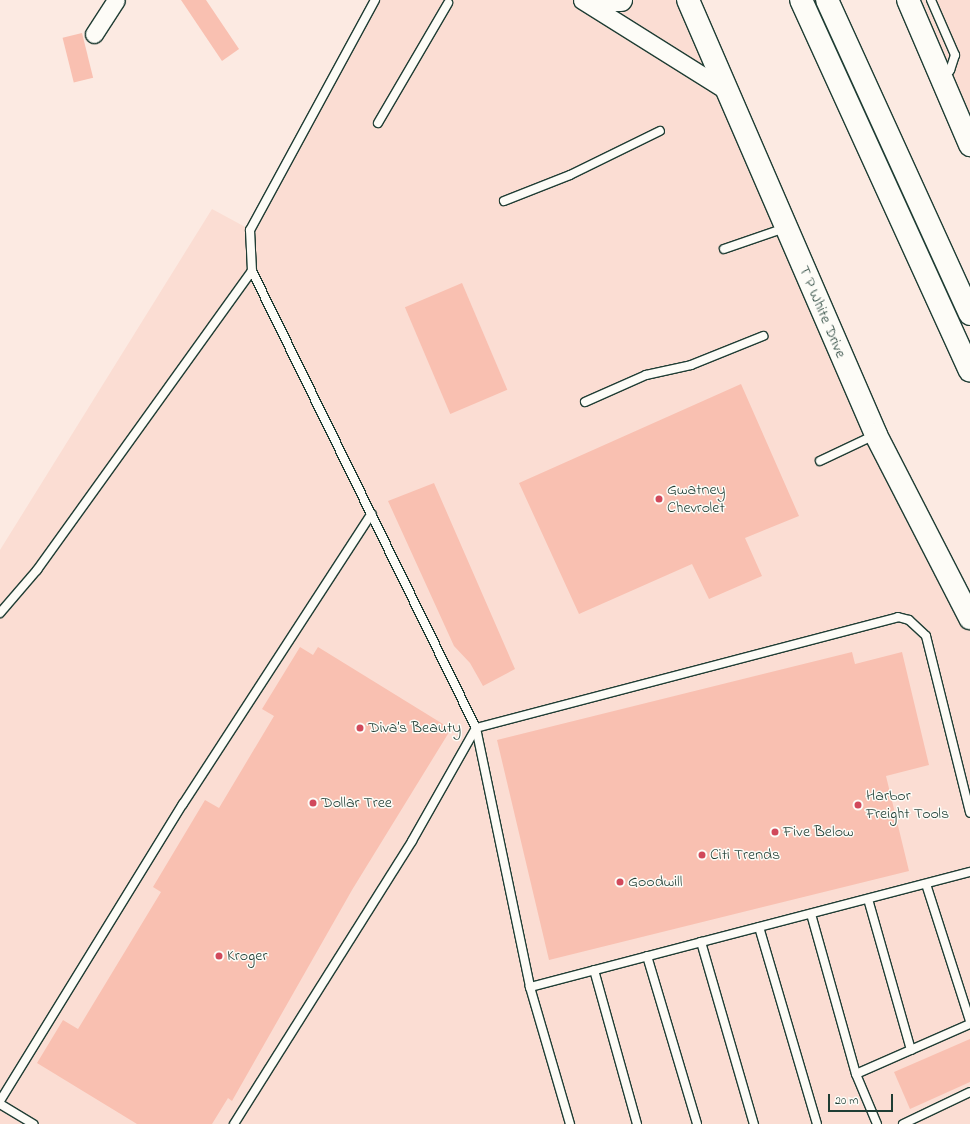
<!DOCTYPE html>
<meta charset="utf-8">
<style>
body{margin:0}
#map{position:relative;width:970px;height:1124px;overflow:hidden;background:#fceae2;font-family:"Indie Flower",sans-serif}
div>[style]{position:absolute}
.built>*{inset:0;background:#fbddd3}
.building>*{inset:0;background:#f9c0b1;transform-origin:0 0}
.roads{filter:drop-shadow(1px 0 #1f3d34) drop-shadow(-1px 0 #1f3d34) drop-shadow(0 1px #1f3d34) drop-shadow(0 -1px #1f3d34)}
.service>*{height:8px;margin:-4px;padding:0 4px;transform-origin:4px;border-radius:4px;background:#fdfcf7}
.minor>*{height:17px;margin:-8.5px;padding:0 8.5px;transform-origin:8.5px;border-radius:8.5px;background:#fdfcf7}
.secondary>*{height:22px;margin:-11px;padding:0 11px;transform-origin:11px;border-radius:11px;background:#fdfcf7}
.motorway>*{height:22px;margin:-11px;padding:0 11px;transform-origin:11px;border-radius:11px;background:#fdfcf7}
.dots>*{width:11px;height:11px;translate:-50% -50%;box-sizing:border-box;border:2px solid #fdfcf7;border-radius:50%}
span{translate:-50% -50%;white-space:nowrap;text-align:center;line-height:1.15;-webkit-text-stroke:3px #fdfcf7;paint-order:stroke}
.street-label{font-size:16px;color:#1f3d34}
.poi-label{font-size:16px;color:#1f3d34}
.left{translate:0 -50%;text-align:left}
.scale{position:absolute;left:828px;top:1094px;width:65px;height:18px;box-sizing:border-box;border:2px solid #1f3d34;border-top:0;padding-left:5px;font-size:12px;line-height:14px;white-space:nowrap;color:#1f3d34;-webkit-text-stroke:3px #fdfcf7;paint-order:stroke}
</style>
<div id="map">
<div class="built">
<i style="clip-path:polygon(375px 0,685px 0,970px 618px,970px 1124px,0 1124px,0 550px,212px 209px,249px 229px)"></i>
<i style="clip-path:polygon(908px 0,970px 0,970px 145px)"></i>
</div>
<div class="building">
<i style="clip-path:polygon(181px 0,206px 0,239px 49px,222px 61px)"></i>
<i style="left:82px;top:33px;width:46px;height:20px;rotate:76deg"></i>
<i style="left:462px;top:283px;width:116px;height:62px;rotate:67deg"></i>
<i style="clip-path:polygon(741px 384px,799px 516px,745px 538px,762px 576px,709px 599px,692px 564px,579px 614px,519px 483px)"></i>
<i style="clip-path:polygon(434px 483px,515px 669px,483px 686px,470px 663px,454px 646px,388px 501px)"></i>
<i style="clip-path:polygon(300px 647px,313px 655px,318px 647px,451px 729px,352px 890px,232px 1101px,228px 1098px,212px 1124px,137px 1124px,37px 1063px,63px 1020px,78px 1029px,161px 892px,153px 887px,205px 800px,219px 808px,274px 716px,262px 709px)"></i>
<i style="clip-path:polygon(852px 652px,855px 664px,902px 652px,929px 765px,886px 776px,909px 871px,549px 960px,497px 740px)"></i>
<i style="clip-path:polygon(970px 1039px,970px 1082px,910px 1109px,894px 1072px)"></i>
</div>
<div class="roads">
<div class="service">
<i style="left:375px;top:0;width:262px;rotate:118.5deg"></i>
<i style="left:250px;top:230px;width:41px;rotate:87.2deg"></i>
<i style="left:252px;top:271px;width:509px;rotate:63.89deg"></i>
<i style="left:476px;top:728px;width:436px;rotate:-14.7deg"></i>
<i style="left:898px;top:617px;width:11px;rotate:15deg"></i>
<i style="left:909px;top:620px;width:23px;rotate:43deg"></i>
<i style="left:926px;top:636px;width:182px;rotate:76deg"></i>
<i style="left:931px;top:0;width:60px;rotate:66.4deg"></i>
<i style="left:955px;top:55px;width:16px;rotate:108deg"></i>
<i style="left:950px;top:70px;width:11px;rotate:131deg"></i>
<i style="left:378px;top:123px;width:139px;rotate:-59.7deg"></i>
<i style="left:504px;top:201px;width:71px;rotate:-21.5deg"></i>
<i style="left:570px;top:175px;width:100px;rotate:-26.1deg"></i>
<i style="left:724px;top:249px;width:65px;rotate:-19deg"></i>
<i style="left:585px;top:402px;width:67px;rotate:-23.9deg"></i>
<i style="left:646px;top:375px;width:46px;rotate:-12.5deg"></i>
<i style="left:691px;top:365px;width:78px;rotate:-21.9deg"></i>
<i style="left:820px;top:461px;width:61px;rotate:-25.3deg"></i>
<i style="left:0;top:613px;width:57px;rotate:-49.3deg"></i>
<i style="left:37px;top:570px;width:368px;rotate:-54.3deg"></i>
<i style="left:926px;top:884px;width:144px;rotate:72.2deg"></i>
<i style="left:868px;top:899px;width:157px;rotate:74.1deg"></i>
<i style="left:811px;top:914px;width:166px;rotate:74.3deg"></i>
<i style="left:759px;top:927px;width:205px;rotate:73.6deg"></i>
<i style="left:701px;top:942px;width:278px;rotate:-14.6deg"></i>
<i style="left:647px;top:956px;width:175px;rotate:73.4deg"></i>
<i style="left:594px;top:970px;width:160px;rotate:74.4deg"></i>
<i style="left:0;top:1101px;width:349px;rotate:-58.4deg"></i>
<i style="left:183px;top:804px;width:346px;rotate:-57deg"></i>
<i style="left:0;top:1104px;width:39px;rotate:31deg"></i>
<i style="left:234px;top:1124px;width:334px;rotate:-57.8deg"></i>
<i style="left:412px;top:841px;width:130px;rotate:-60.5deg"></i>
<i style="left:476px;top:728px;width:265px;rotate:78.2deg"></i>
<i style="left:570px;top:1124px;width:143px;rotate:-106.3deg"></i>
<i style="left:530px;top:987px;width:177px;rotate:-14.7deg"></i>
<i style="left:701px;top:942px;width:190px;rotate:73.8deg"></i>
<i style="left:877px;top:1124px;width:54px;rotate:-112.8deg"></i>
<i style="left:856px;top:1074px;width:124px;rotate:-23.7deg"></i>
<i style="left:903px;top:1124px;width:74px;rotate:-25.5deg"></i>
</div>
<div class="minor">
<i style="left:582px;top:0;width:171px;rotate:32.1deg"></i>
<i style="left:94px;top:34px;width:40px;rotate:-57.1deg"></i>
</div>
<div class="secondary">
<i style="left:604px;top:0;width:17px"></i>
<i style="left:688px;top:0;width:474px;rotate:66.6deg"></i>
<i style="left:876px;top:435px;width:206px;rotate:62.8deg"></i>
<i style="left:908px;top:0;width:158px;rotate:66.8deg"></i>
</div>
<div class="motorway">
<i style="left:801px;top:0;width:407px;rotate:65.5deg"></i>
<i style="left:827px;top:0;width:345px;rotate:65.5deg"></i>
</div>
</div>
<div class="dots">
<i style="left:659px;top:499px;background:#d1495b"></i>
<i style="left:360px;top:728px;background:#d1495b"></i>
<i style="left:313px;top:803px;background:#d1495b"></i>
<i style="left:858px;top:805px;background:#d1495b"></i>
<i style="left:775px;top:832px;background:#d1495b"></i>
<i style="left:702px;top:855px;background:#d1495b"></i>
<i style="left:620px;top:882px;background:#d1495b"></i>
<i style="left:219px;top:956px;background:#d1495b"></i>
</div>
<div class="street-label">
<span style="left:822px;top:312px;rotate:67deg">T P White Drive</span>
</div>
<div class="poi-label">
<span class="left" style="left:667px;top:499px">Gwatney<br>Chevrolet</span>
<span class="left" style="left:368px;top:728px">Diva’s Beauty</span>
<span class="left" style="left:866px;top:805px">Harbor<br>Freight Tools</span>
<span class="left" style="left:321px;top:803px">Dollar Tree</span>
<span class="left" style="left:783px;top:832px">Five Below</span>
<span class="left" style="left:710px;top:855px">Citi Trends</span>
<span class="left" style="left:628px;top:882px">Goodwill</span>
<span class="left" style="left:227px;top:956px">Kroger</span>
</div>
<div class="scale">20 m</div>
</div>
